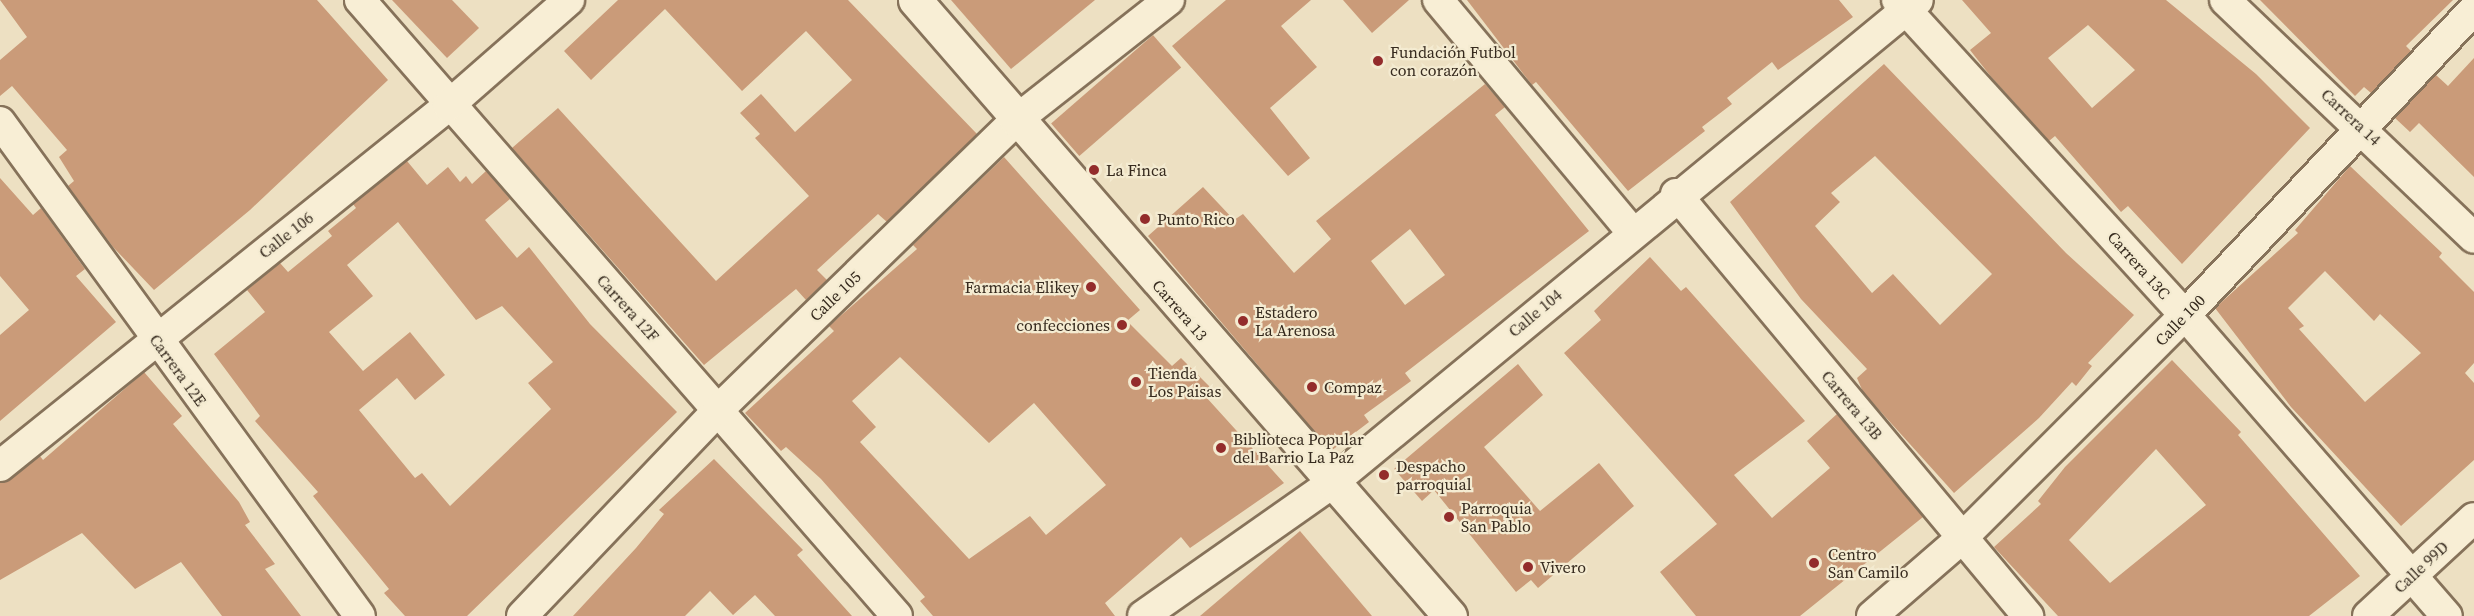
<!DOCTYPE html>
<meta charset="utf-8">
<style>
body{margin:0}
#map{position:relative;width:2474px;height:616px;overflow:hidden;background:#ede0c2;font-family:"Source Serif 4",serif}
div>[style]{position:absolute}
.building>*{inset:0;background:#ca9b79;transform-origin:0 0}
.roads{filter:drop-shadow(2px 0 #86725a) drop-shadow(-2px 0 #86725a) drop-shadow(0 2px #86725a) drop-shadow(0 -2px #86725a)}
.street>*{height:30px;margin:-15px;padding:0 15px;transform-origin:15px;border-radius:15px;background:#f8eed5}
.secondary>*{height:33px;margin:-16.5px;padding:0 16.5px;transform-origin:16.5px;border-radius:16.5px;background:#f8eed5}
.dots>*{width:16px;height:16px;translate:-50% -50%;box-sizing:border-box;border:3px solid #f4ebd1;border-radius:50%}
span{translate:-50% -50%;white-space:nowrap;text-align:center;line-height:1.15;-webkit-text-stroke:4.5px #f4ebd1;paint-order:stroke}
.poi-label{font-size:16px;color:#362a1e}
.left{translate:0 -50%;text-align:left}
.right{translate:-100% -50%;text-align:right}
.street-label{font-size:16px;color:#362a1e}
</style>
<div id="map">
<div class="building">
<i style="clip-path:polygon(0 0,317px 0,388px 80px,250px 210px,154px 290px,113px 247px,68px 186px,74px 181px,59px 157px,67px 150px,12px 86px,0 96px,0 60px,27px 37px)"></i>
<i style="clip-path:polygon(392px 0,452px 0,479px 28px,447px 58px)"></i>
<i style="clip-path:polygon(618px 0,848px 0,977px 134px,887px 222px,878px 214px,817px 270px,827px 280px,806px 300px,796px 289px,704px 365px,512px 148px,558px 108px,716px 281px,809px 196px,755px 138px,760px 134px,740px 113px,761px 94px,795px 132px,852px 80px,806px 31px,742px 91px,665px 9px,591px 80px,564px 51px)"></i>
<i style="clip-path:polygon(951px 0,1095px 0,1011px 69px)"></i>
<i style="clip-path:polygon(1226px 0,1311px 0,1281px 26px,1317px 67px,1270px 108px,1310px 158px,1288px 176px,1172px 46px)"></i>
<i style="clip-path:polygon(1343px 0,1409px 0,1372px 33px)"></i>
<i style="clip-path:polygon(1467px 0,1839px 0,1853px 17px,1778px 70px,1772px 62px,1727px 98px,1732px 104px,1702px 127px,1705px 131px,1628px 191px,1536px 82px,1532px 85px)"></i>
<i style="clip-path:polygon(evenodd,1962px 0,2166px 0,2256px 74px,2310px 128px,2182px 264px,2128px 206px,2121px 212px,2055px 136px,2049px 141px,1992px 78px,1970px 50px,1991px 33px,1962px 0,2088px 25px,2135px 70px,2092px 108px,2048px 58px,2088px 25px)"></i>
<i style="clip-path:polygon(2260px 0,2453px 0,2406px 46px,2411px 51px,2371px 93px,2364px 87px,2355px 96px)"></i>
<i style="left:1153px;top:35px;width:43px;height:135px;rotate:49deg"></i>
<i style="clip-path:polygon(2474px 58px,2474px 177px,2419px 123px,2410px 132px,2395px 118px,2436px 75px,2448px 86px)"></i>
<i style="clip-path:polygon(evenodd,1884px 64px,2066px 253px,2134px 315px,2088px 363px,2092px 366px,2076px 386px,2072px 382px,2039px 418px,1954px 493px,1863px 392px,1857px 378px,1867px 369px,1801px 299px,1730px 202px,1884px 64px,1875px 156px,1992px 274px,1940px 325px,1893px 274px,1872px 293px,1815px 226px,1840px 202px,1831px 193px,1875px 156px)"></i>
<i style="clip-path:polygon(evenodd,1485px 84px,1505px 107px,1495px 115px,1589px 231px,1405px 373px,1411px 381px,1364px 415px,1369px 422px,1331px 451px,1148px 236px,1203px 187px,1234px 220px,1243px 214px,1294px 273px,1331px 239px,1316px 221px,1485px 84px,1410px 229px,1445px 275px,1405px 305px,1371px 261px,1410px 229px)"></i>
<i style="clip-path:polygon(evenodd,1004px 157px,1140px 310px,1127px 321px,1172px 366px,1181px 358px,1213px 390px,1206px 397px,1284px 483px,1190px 548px,1181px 537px,1105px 603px,1115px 616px,933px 616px,920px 601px,925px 597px,821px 479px,786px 447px,781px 451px,745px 413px,834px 331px,829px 326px,917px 249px,913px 245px,1004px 157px,900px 357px,989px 443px,1034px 403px,1106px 485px,1046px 535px,1030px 516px,969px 559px,860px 442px,876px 427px,852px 401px,900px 357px)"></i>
<i style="clip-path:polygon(evenodd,407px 161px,427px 185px,448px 167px,460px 182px,466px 176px,472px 184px,486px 171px,510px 199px,485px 220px,517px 258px,529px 247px,590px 324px,677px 412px,467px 616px,405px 616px,384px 593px,389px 589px,313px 496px,318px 492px,255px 421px,260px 416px,214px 354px,265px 312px,247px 290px,280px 263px,288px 272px,332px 236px,328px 231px,356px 208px,353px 204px,407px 161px,398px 222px,476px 320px,502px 306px,553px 362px,528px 383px,551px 409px,450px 506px,422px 473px,415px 478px,359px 410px,397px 378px,415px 400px,445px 375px,410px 332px,363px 371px,329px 332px,373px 296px,347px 265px,398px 222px)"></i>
<i style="clip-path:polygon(evenodd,2350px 166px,2442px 253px,2439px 257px,2474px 292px,2474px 363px,2465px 373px,2474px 383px,2474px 460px,2401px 526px,2291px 407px,2215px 308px,2298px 233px,2295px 230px,2350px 166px,2325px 271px,2374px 321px,2380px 314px,2421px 353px,2365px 402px,2299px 329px,2304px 326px,2288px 308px,2325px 271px)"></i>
<i style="clip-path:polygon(0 178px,33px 215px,41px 208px,85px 269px,76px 276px,116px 322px,0 421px,0 335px,29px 310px,0 276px)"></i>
<i style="clip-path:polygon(1650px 257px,1681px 291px,1686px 287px,1805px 421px,1734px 475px,1772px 518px,1830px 468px,1807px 441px,1837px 414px,1923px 517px,1800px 616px,1696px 616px,1660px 572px,1717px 524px,1564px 353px,1601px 320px,1594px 311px)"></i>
<i style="clip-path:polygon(evenodd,2172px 360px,2241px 432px,2238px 435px,2360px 576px,2309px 616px,2058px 616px,1994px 547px,2041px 504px,2038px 501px,2065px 467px,2172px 360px,2156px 449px,2206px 505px,2110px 583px,2069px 540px,2156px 449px)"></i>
<i style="clip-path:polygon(1518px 364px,1543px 395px,1484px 447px,1540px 511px,1599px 463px,1634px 506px,1538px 588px,1531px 580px,1516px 592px,1434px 490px,1422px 501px,1394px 469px)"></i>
<i style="clip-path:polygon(144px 372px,182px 416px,173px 424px,239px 502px,250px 522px,245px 525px,275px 564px,265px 569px,301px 616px,222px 616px,181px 562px,135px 589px,82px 533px,0 580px,0 483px,40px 456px,43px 460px)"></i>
<i style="clip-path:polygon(714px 459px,803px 550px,797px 555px,852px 616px,775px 616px,755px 595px,733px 615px,710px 591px,685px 616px,573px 616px,636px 548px,664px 514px,659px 510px)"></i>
<i style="clip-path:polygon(1300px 531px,1372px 616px,1200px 616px)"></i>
</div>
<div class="roads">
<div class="street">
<i style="left:360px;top:0;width:817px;rotate:48.92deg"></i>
<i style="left:1438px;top:0;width:302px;rotate:50.1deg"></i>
<i style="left:1897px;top:0;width:427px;rotate:47.6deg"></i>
<i style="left:2185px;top:315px;width:399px;rotate:49deg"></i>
<i style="left:2225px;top:0;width:344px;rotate:43.7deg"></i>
<i style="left:0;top:122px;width:611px;rotate:53.92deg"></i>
<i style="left:1676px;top:194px;width:550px;rotate:50.17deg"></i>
<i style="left:0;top:466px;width:575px;rotate:-38.78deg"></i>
<i style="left:448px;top:106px;width:161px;rotate:-41.2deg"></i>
<i style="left:522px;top:616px;width:284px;rotate:-46.4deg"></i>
<i style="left:718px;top:410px;width:414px;rotate:-44.2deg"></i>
<i style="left:1015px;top:121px;width:196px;rotate:-38.2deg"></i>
<i style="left:1143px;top:616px;width:231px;rotate:-35.1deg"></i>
<i style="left:1332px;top:483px;width:759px;rotate:-39.5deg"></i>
<i style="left:1872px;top:616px;width:119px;rotate:-40.9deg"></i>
<i style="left:1962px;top:538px;width:315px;rotate:-45deg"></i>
<i style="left:2185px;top:315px;width:421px;rotate:-46.6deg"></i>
<i style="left:2368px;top:616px;width:144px;rotate:-42.8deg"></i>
</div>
<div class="secondary">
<i style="left:915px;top:0;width:816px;rotate:49.03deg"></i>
</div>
</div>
<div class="dots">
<i style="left:1378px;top:61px;background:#932c2b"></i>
<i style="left:1094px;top:170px;background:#932c2b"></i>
<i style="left:1145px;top:219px;background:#932c2b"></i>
<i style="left:1091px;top:287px;background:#932c2b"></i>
<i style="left:1243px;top:321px;background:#932c2b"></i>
<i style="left:1122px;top:325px;background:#932c2b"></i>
<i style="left:1136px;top:382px;background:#932c2b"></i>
<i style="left:1312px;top:387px;background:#932c2b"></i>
<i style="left:1221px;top:448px;background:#932c2b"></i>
<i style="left:1384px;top:475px;background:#932c2b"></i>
<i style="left:1449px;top:517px;background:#932c2b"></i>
<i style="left:1814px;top:563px;background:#932c2b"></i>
<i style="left:1528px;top:567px;background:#932c2b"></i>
</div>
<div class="poi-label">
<span class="left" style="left:1390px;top:61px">Fundación Futbol<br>con corazón</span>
<span class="left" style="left:1106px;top:170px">La Finca</span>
<span class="left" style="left:1157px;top:219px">Punto Rico</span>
<span class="right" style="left:1079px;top:287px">Farmacia Elikey</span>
<span class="left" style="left:1255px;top:321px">Estadero<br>La Arenosa</span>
<span class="right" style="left:1110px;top:325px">confecciones</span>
<span class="left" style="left:1148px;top:382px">Tienda<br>Los Paisas</span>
<span class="left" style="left:1324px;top:387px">Compaz</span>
<span class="left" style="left:1233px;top:448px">Biblioteca Popular<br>del Barrio La Paz</span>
<span class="left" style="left:1396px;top:475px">Despacho<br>parroquial</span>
<span class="left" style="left:1461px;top:517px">Parroquia<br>San Pablo</span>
<span class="left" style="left:1828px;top:563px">Centro<br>San Camilo</span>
<span class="left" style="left:1540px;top:567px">Vivero</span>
</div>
<div class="street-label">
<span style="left:2351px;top:117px;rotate:43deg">Carrera 14</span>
<span style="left:286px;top:235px;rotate:-38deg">Calle 106</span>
<span style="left:2139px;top:265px;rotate:48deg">Carrera 13C</span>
<span style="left:835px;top:296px;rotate:-44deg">Calle 105</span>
<span style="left:628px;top:308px;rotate:48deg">Carrera 12F</span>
<span style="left:1180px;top:310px;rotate:49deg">Carrera 13</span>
<span style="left:1535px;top:313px;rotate:-40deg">Calle 104</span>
<span style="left:2180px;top:320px;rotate:-46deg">Calle 100</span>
<span style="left:178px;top:370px;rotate:54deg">Carrera 12E</span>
<span style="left:1852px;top:405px;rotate:50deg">Carrera 13B</span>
<span style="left:2421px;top:567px;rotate:-43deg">Calle 99D</span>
</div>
</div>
